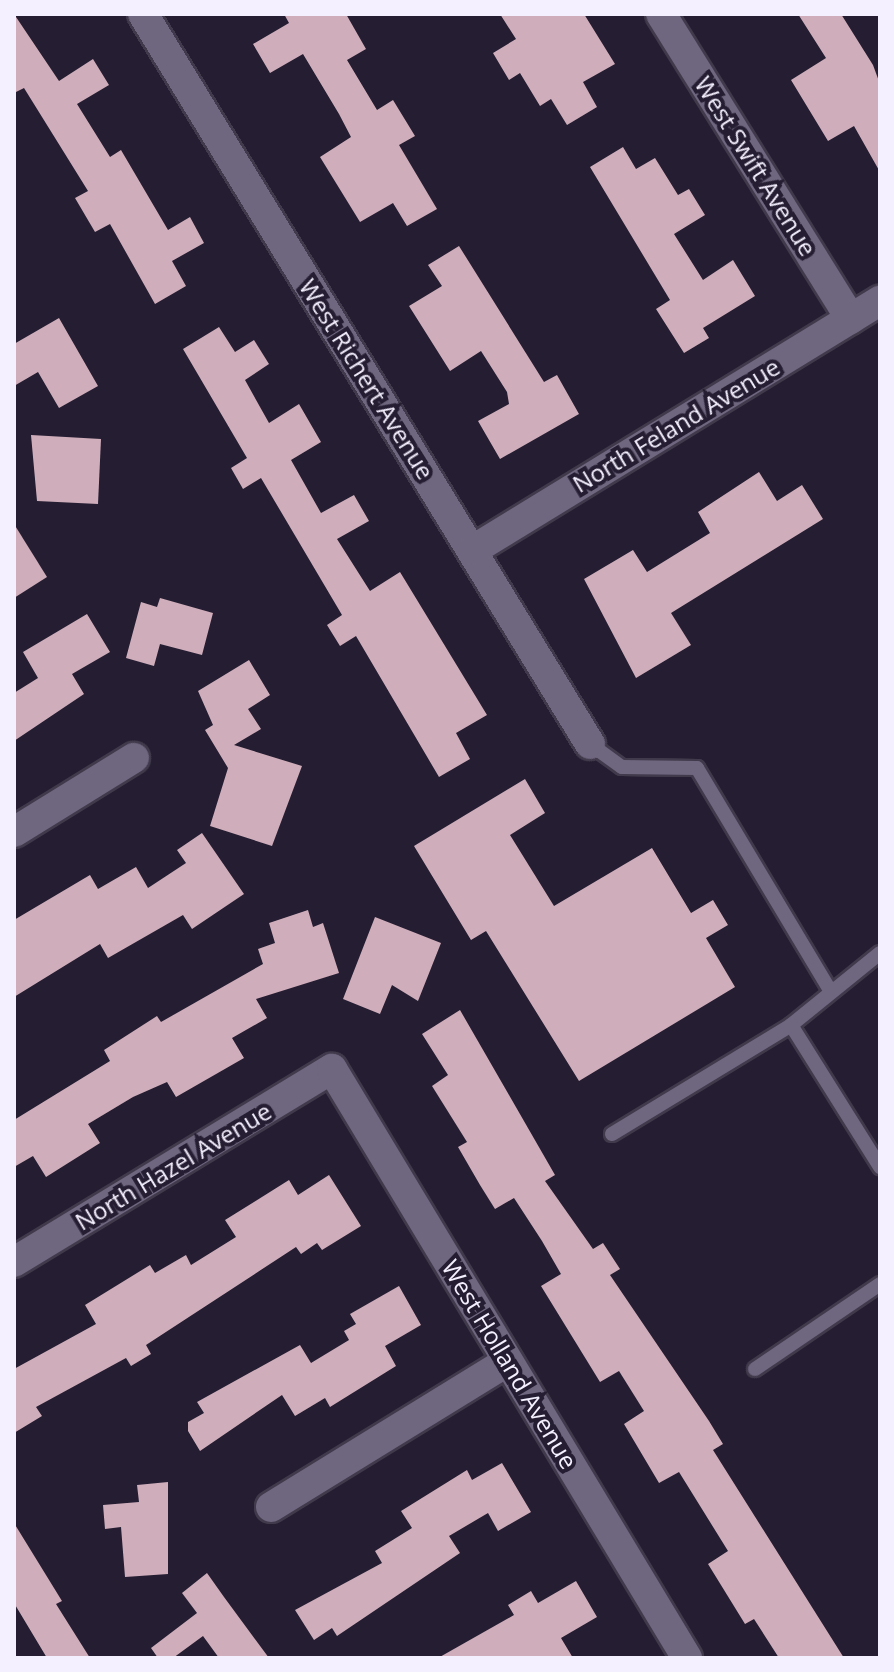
<!DOCTYPE html>
<style>
body{margin:0}
#map{position:relative;width:894px;height:1672px;overflow:hidden;background:#251e32;font-family:"Open Sans",sans-serif}
div>[style]{position:absolute}
.building>*{inset:0;background:#cfadbb}
.roads{filter:drop-shadow(2px 0 #413a4c) drop-shadow(-2px 0 #413a4c) drop-shadow(0 2px #413a4c) drop-shadow(0 -2px #413a4c)}
.service>*{height:14px;margin:-7px;padding:0 7px;transform-origin:7px;border-radius:7px;background:#6f677f}
.minor>*{height:30px;margin:-15px;padding:0 15px;transform-origin:15px;border-radius:15px;background:#6f677f}
span{translate:-50% -50%;white-space:nowrap;text-align:center;line-height:1.15;-webkit-text-stroke:8px #251e32;paint-order:stroke}
.street-label{font-size:24px;color:#f5f0ff}
.frame{position:absolute;inset:0;border:16px solid #f5f0ff;pointer-events:none}
</style>
<div id="map">
<div class="building">
<i style="clip-path:polygon(14px 14px,59px 81px,93px 59px,109px 85px,77px 104px,110px 157px,121px 150px,168px 230px,190px 217px,204px 243px,172px 261px,186px 286px,155px 304px,110px 224px,95px 232px,75px 198px,88px 191px,24px 88px,14px 93px)"></i>
<i style="clip-path:polygon(284px 14px,346px 14px,366px 49px,347px 60px,377px 110px,393px 100px,415px 136px,399px 145px,437px 209px,407px 226px,393px 203px,360px 222px,320px 157px,351px 137px,339px 114px,303px 54px,270px 73px,253px 44px,289px 23px)"></i>
<i style="clip-path:polygon(500px 14px,584px 14px,615px 64px,583px 82px,597px 107px,567px 125px,551px 99px,540px 106px,520px 73px,509px 80px,493px 53px,516px 39px)"></i>
<i style="clip-path:polygon(798px 14px,841px 14px,873px 65px,880px 84px,880px 172px,854px 126px,828px 141px,791px 80px,826px 58px)"></i>
<i style="clip-path:polygon(623px 147px,636px 169px,655px 158px,678px 195px,689px 189px,705px 215px,674px 234px,703px 280px,733px 260px,755px 296px,703px 328px,709px 338px,684px 353px,656px 309px,670px 300px,590px 167px)"></i>
<i style="clip-path:polygon(459px 246px,544px 382px,557px 375px,579px 414px,500px 459px,478px 421px,509px 404px,507px 392px,481px 351px,450px 371px,409px 306px,442px 286px,428px 265px)"></i>
<i style="clip-path:polygon(59px 318px,98px 386px,59px 408px,38px 372px,14px 386px,14px 344px)"></i>
<i style="clip-path:polygon(219px 327px,235px 352px,254px 340px,269px 364px,245px 380px,269px 423px,299px 404px,321px 442px,291px 460px,321px 513px,354px 495px,369px 521px,337px 539px,370px 591px,400px 572px,487px 715px,456px 733px,470px 759px,439px 777px,356px 636px,340px 646px,327px 625px,342px 615px,261px 478px,243px 489px,231px 468px,247px 458px,183px 349px)"></i>
<i style="clip-path:polygon(31px 435px,101px 439px,98px 504px,37px 501px)"></i>
<i style="clip-path:polygon(759px 472px,777px 501px,802px 485px,823px 519px,671px 613px,691px 645px,636px 678px,584px 579px,633px 550px,647px 572px,710px 533px,698px 512px)"></i>
<i style="clip-path:polygon(14px 524px,47px 577px,14px 598px)"></i>
<i style="clip-path:polygon(160px 598px,213px 613px,202px 655px,160px 644px,154px 666px,126px 658px,141px 602px,157px 607px)"></i>
<i style="clip-path:polygon(87px 614px,110px 652px,72px 674px,84px 694px,14px 741px,14px 693px,38px 678px,23px 652px)"></i>
<i style="clip-path:polygon(249px 660px,270px 695px,248px 709px,261px 729px,234px 745px,302px 766px,272px 846px,210px 826px,228px 768px,205px 730px,213px 725px,198px 691px)"></i>
<i style="clip-path:polygon(525px 779px,545px 813px,510px 835px,554px 906px,652px 848px,691px 913px,713px 900px,728px 925px,706px 938px,735px 987px,579px 1081px,486px 931px,471px 940px,414px 846px)"></i>
<i style="clip-path:polygon(202px 833px,244px 894px,192px 929px,183px 915px,108px 958px,100px 944px,14px 997px,14px 920px,90px 875px,98px 889px,136px 867px,148px 888px,186px 863px,177px 850px)"></i>
<i style="clip-path:polygon(308px 910px,313px 927px,323px 923px,339px 973px,256px 999px,267px 1018px,232px 1038px,244px 1058px,176px 1097px,167px 1082px,133px 1097px,88px 1124px,100px 1143px,46px 1177px,33px 1156px,14px 1167px,14px 1120px,110px 1061px,104px 1050px,157px 1016px,161px 1022px,263px 964px,258px 949px,275px 943px,269px 923px)"></i>
<i style="clip-path:polygon(375px 917px,441px 943px,418px 1001px,392px 985px,380px 1014px,343px 999px)"></i>
<i style="clip-path:polygon(460px 1010px,555px 1175px,545px 1181px,593px 1249px,603px 1243px,620px 1269px,610px 1275px,709px 1421px,723px 1444px,713px 1450px,844px 1658px,779px 1658px,754px 1619px,745px 1624px,708px 1564px,728px 1551px,679px 1472px,659px 1483px,624px 1424px,644px 1411px,619px 1371px,600px 1382px,541px 1286px,561px 1274px,542px 1241px,514px 1198px,495px 1209px,480px 1185px,458px 1147px,467px 1142px,432px 1086px,448px 1075px,422px 1034px)"></i>
<i style="clip-path:polygon(329px 1175px,361px 1226px,322px 1250px,317px 1243px,301px 1254px,296px 1247px,146px 1345px,151px 1354px,131px 1366px,126px 1358px,36px 1407px,42px 1416px,14px 1433px,14px 1369px,96px 1324px,85px 1305px,150px 1265px,155px 1273px,186px 1255px,191px 1265px,236px 1237px,225px 1220px,289px 1180px,298px 1195px)"></i>
<i style="clip-path:polygon(399px 1286px,421px 1325px,385px 1346px,396px 1366px,330px 1407px,325px 1398px,295px 1416px,282px 1395px,200px 1451px,188px 1431px,188px 1422px,204px 1413px,197px 1402px,300px 1345px,311px 1363px,349px 1340px,344px 1331px,356px 1324px,350px 1314px)"></i>
<i style="clip-path:polygon(502px 1463px,531px 1512px,498px 1531px,488px 1513px,449px 1536px,460px 1553px,337px 1636px,332px 1628px,314px 1640px,295px 1610px,382px 1563px,375px 1551px,412px 1528px,401px 1511px,467px 1470px,472px 1480px)"></i>
<i style="clip-path:polygon(168px 1482px,168px 1574px,125px 1577px,121px 1527px,105px 1529px,103px 1505px,139px 1502px,137px 1485px)"></i>
<i style="clip-path:polygon(14px 1523px,62px 1601px,56px 1604px,90px 1658px,47px 1658px,14px 1603px)"></i>
<i style="clip-path:polygon(207px 1573px,224px 1597px,269px 1658px,219px 1658px,203px 1636px,173px 1658px,158px 1658px,151px 1648px,197px 1613px,182px 1593px)"></i>
<i style="clip-path:polygon(576px 1581px,597px 1617px,561px 1638px,573px 1658px,438px 1658px,514px 1615px,508px 1605px,531px 1591px,538px 1603px)"></i>
</div>
<div class="roads">
<div class="service">
<i style="left:590px;top:744px;width:39px;rotate:36deg"></i>
<i style="left:622px;top:767px;width:75px;rotate:0.8deg"></i>
<i style="left:697px;top:768px;width:259px;rotate:59.1deg"></i>
<i style="left:880px;top:953px;width:114px;rotate:141deg"></i>
<i style="left:791px;top:1025px;width:168px;rotate:57.9deg"></i>
<i style="left:612px;top:1134px;width:210px;rotate:-31.3deg"></i>
<i style="left:755px;top:1369px;width:151px;rotate:-34.2deg"></i>
</div>
<div class="minor">
<i style="left:143px;top:14px;width:856px;rotate:58.52deg"></i>
<i style="left:661px;top:14px;width:359px;rotate:58.1deg"></i>
<i style="left:473px;top:550px;width:477px;rotate:-31.5deg"></i>
<i style="left:14px;top:832px;width:141px;rotate:-31.7deg"></i>
<i style="left:14px;top:1262px;width:372px;rotate:-31.3deg"></i>
<i style="left:332px;top:1069px;width:688px;rotate:58.92deg"></i>
<i style="left:271px;top:1507px;width:278px;rotate:-31.6deg"></i>
</div>
</div>
<div class="street-label">
<span style="left:756px;top:166px;rotate:58deg">West Swift Avenue</span>
<span style="left:367px;top:379px;rotate:58deg">West Richert Avenue</span>
<span style="left:676px;top:425px;rotate:-31deg">North Feland Avenue</span>
<span style="left:173px;top:1166px;rotate:-31deg">North Hazel Avenue</span>
<span style="left:510px;top:1364px;rotate:59deg">West Holland Avenue</span>
</div>
<div class="frame"></div>
</div>
